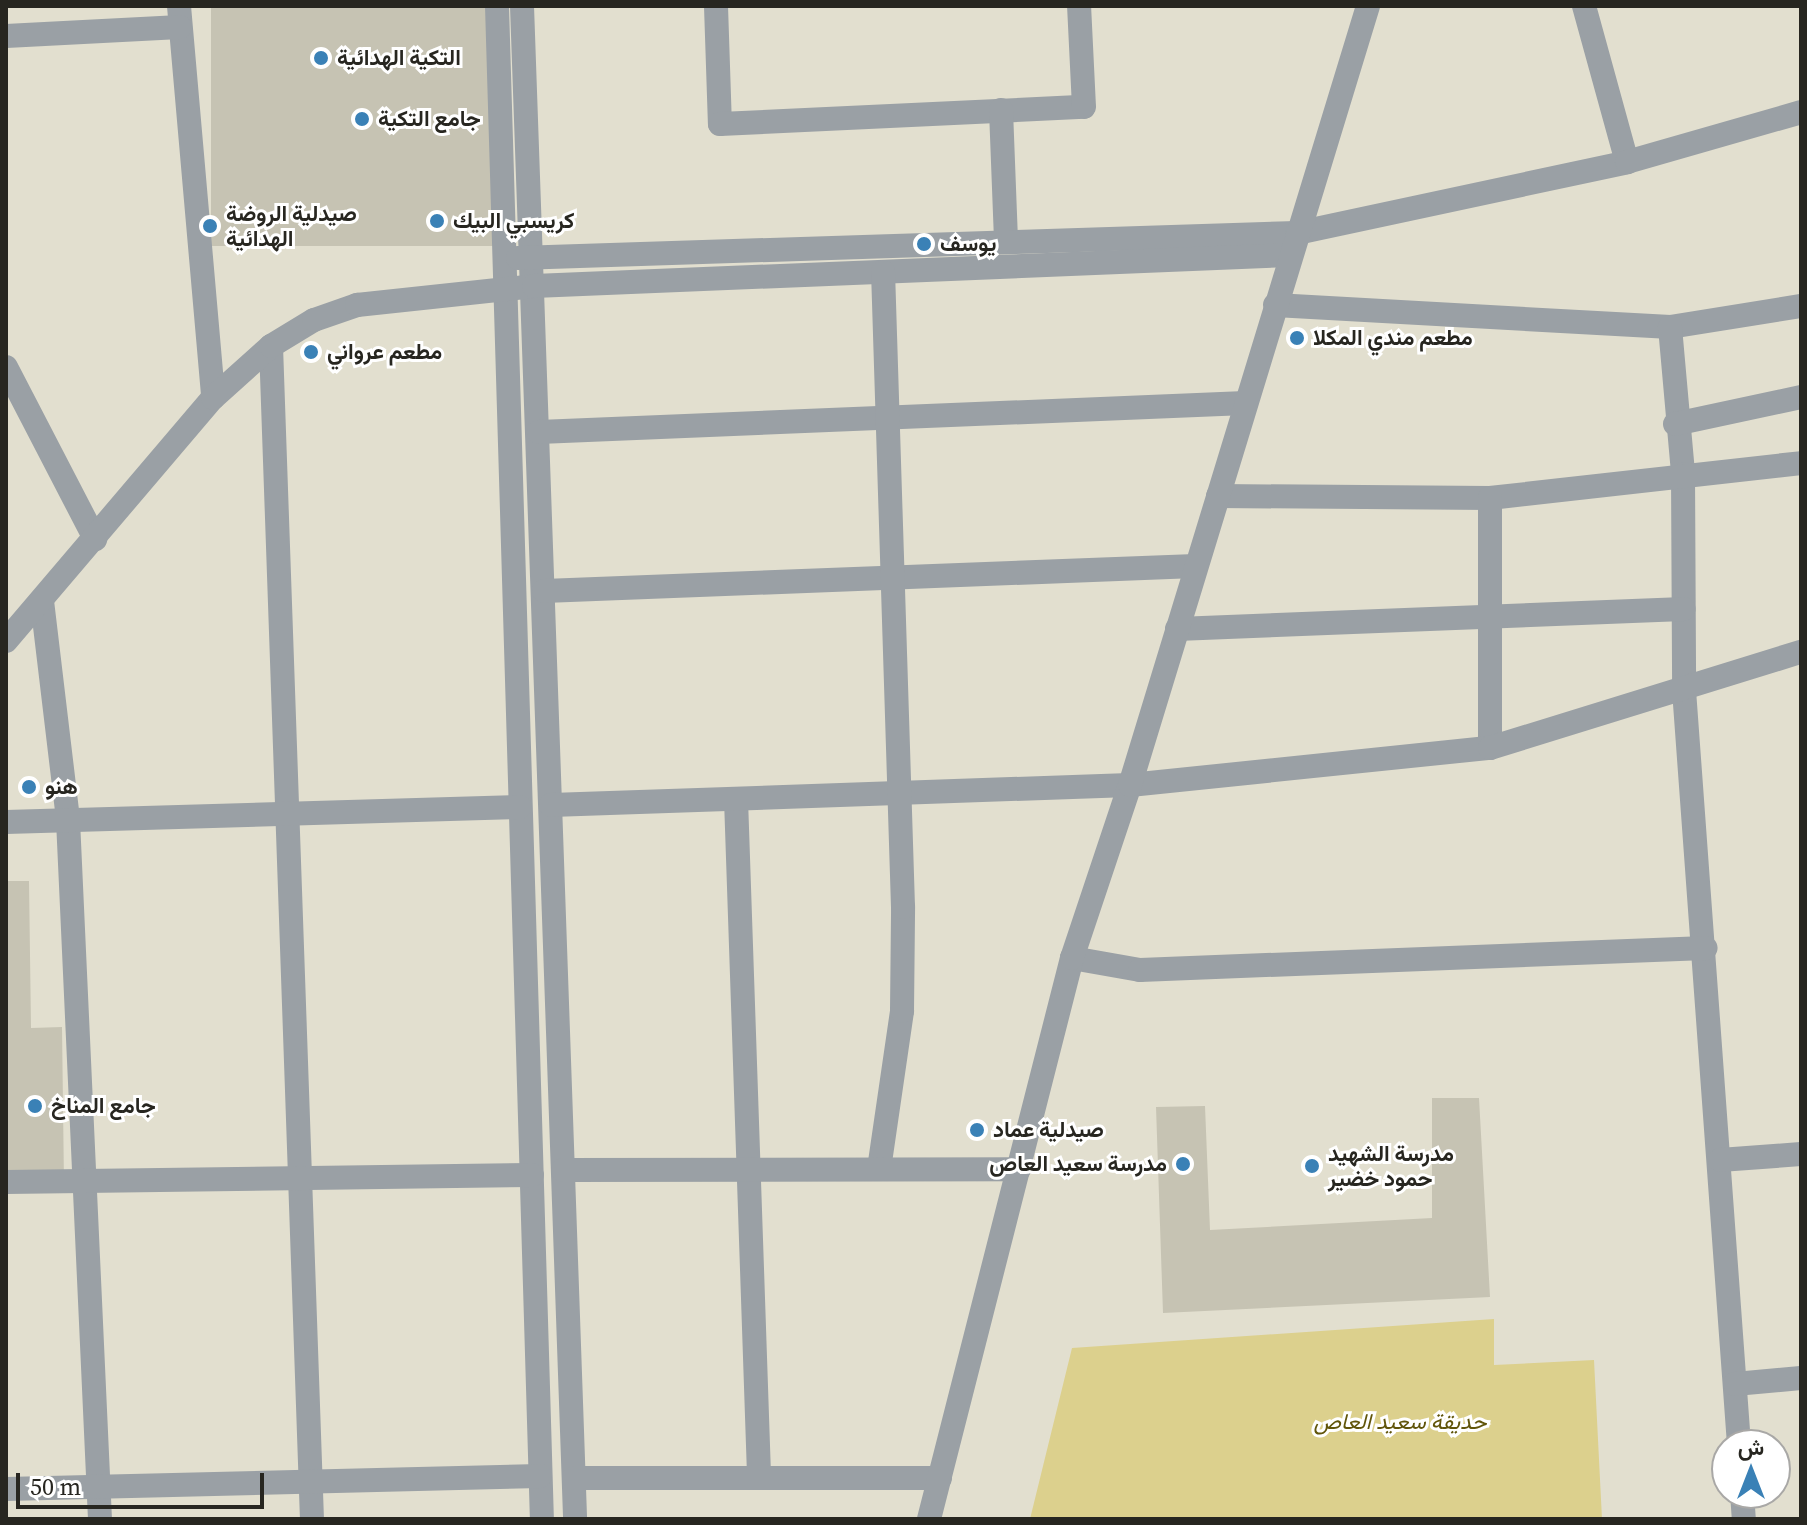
<!DOCTYPE html>
<meta charset="utf-8">
<style>
body{margin:0}
#map{position:relative;width:1807px;height:1525px;overflow:hidden;background:#e2dfcf;font-family:"Source Serif 4",Vazirmatn,serif}
div>[style]{position:absolute}
.green>*{inset:0;background:#dcd08d}
.building>*{inset:0;background:#c6c3b3;transform-origin:0 0}
.minor>*{height:24px;margin:-12px;padding:0 12px;transform-origin:12px;border-radius:12px;background:#9aa0a5}
.dots>*{width:22px;height:22px;translate:-50% -50%;box-sizing:border-box;border:4px solid #fff;border-radius:50%}
span{translate:-50% -50%;white-space:nowrap;text-align:center;line-height:1.15;-webkit-text-stroke:6px #fff;paint-order:stroke}
.poi-label{font-size:22px;color:#272620;font-weight:700}
.left{translate:0 -50%;text-align:left}
.right{translate:-100% -50%;text-align:right}
.park-label{font-size:22px;color:#61550a;font-style:italic}
.frame{position:absolute;inset:0;border:8px solid #272620;pointer-events:none}
.north{position:absolute;left:1711px;top:1429px;width:80px;height:80px;box-sizing:border-box;background:#fff;border:2px solid #a9a8a6;border-radius:50%;rotate:0deg;font-size:22px;font-weight:700;line-height:32px;text-align:center;color:#272620}
.north::after{content:'';display:block;margin:auto;width:28px;height:36px;background:#3a81b6;clip-path:polygon(50% 0,100% 100%,50% 72%,0 100%)}
.scale{position:absolute;left:16px;top:1473px;width:248px;height:36px;box-sizing:border-box;border:4px solid #272620;border-top:0;padding-left:10px;font-size:24px;line-height:28px;white-space:nowrap;color:#272620;-webkit-text-stroke:6px #fff;paint-order:stroke}
</style>
<div id="map">
<div class="green">
<i style="clip-path:polygon(1494px 1319px,1494px 1365px,1594px 1360px,1602px 1519px,1030px 1519px,1072px 1348px)"></i>
</div>
<div class="building">
<i style="left:211px;top:6px;width:293px;height:240px"></i>
<i style="clip-path:polygon(6px 881px,29px 881px,31px 1028px,62px 1027px,64px 1184px,6px 1185px)"></i>
<i style="clip-path:polygon(1432px 1098px,1479px 1098px,1490px 1297px,1163px 1313px,1156px 1107px,1205px 1106px,1210px 1230px,1432px 1218px)"></i>
</div>
<div class="minor">
<i style="left:179px;top:6px;width:393px;rotate:85deg"></i>
<i style="left:497px;top:6px;width:1514px;rotate:88.3deg"></i>
<i style="left:522px;top:6px;width:1514px;rotate:87.99deg"></i>
<i style="left:716px;top:6px;width:118px;rotate:88.1deg"></i>
<i style="left:720px;top:124px;width:364px;rotate:-2.7deg"></i>
<i style="left:1084px;top:107px;width:101px;rotate:-92.8deg"></i>
<i style="left:1584px;top:6px;width:162px;rotate:74.6deg"></i>
<i style="left:6px;top:36px;width:174px;rotate:-3deg"></i>
<i style="left:1001px;top:110px;width:132px;rotate:87.8deg"></i>
<i style="left:518px;top:258px;width:779px;rotate:-1.84deg"></i>
<i style="left:1297px;top:233px;width:338px;rotate:-12.1deg"></i>
<i style="left:1627px;top:162px;width:181px;rotate:-16deg"></i>
<i style="left:1275px;top:305px;width:396px;rotate:3.2deg"></i>
<i style="left:1670px;top:327px;width:133px;rotate:-9.1deg"></i>
<i style="left:1670px;top:327px;width:148px;rotate:84.9deg"></i>
<i style="left:1683px;top:474px;width:216px;rotate:89.7deg"></i>
<i style="left:1684px;top:690px;width:757px;rotate:85.83deg"></i>
<i style="left:271px;top:346px;width:1174px;rotate:88deg"></i>
<i style="left:6px;top:367px;width:194px;rotate:62.6deg"></i>
<i style="left:1675px;top:424px;width:129px;rotate:-12.1deg"></i>
<i style="left:539px;top:432px;width:707px;rotate:-2.35deg"></i>
<i style="left:1218px;top:496px;width:272px;rotate:0.4deg"></i>
<i style="left:1490px;top:498px;width:313px;rotate:-6.4deg"></i>
<i style="left:544px;top:591px;width:652px;rotate:-2.2deg"></i>
<i style="left:42px;top:601px;width:221px;rotate:83.2deg"></i>
<i style="left:68px;top:820px;width:700px;rotate:87.38deg"></i>
<i style="left:1177px;top:629px;width:507px;rotate:-2.26deg"></i>
<i style="left:6px;top:641px;width:319px;rotate:-49.6deg"></i>
<i style="left:213px;top:398px;width:78px;rotate:-41.9deg"></i>
<i style="left:271px;top:346px;width:50px;rotate:-31.2deg"></i>
<i style="left:314px;top:320px;width:46px;rotate:-19.2deg"></i>
<i style="left:357px;top:305px;width:178px;rotate:-6.1deg"></i>
<i style="left:534px;top:286px;width:757px;rotate:-2.35deg"></i>
<i style="left:1490px;top:748px;width:250px;rotate:-90deg"></i>
<i style="left:736px;top:799px;width:676px;rotate:88.05deg"></i>
<i style="left:551px;top:805px;width:579px;rotate:-1.98deg"></i>
<i style="left:1130px;top:785px;width:362px;rotate:-5.9deg"></i>
<i style="left:1490px;top:748px;width:325px;rotate:-17.2deg"></i>
<i style="left:6px;top:822px;width:514px;rotate:-1.67deg"></i>
<i style="left:1072px;top:958px;width:69px;rotate:10deg"></i>
<i style="left:1140px;top:970px;width:566px;rotate:-2.23deg"></i>
<i style="left:1720px;top:1160px;width:81px;rotate:-4.2deg"></i>
<i style="left:879px;top:1169px;width:160px;rotate:-81.7deg"></i>
<i style="left:902px;top:1011px;width:104px;rotate:-89.4deg"></i>
<i style="left:903px;top:907px;width:635px;rotate:-91.8deg"></i>
<i style="left:563px;top:1170px;width:456px;rotate:-0.1deg"></i>
<i style="left:6px;top:1182px;width:526px;rotate:-0.76deg"></i>
<i style="left:1735px;top:1384px;width:66px;rotate:-5.2deg"></i>
<i style="left:574px;top:1478px;width:366px"></i>
<i style="left:6px;top:1489px;width:534px;rotate:-1.39deg"></i>
<i style="left:1742px;top:1493px;width:26px;rotate:86deg"></i>
<i style="left:929px;top:1519px;width:579px;rotate:-75.7deg"></i>
<i style="left:1072px;top:958px;width:182px;rotate:-71.5deg"></i>
<i style="left:1130px;top:785px;width:815px;rotate:-73.01deg"></i>
</div>
<div class="dots">
<i style="left:321px;top:58px;background:#3a81b6"></i>
<i style="left:362px;top:119px;background:#3a81b6"></i>
<i style="left:437px;top:221px;background:#3a81b6"></i>
<i style="left:210px;top:226px;background:#3a81b6"></i>
<i style="left:924px;top:244px;background:#3a81b6"></i>
<i style="left:1297px;top:338px;background:#3a81b6"></i>
<i style="left:311px;top:352px;background:#3a81b6"></i>
<i style="left:29px;top:787px;background:#3a81b6"></i>
<i style="left:35px;top:1106px;background:#3a81b6"></i>
<i style="left:977px;top:1130px;background:#3a81b6"></i>
<i style="left:1183px;top:1164px;background:#3a81b6"></i>
<i style="left:1312px;top:1166px;background:#3a81b6"></i>
</div>
<div class="poi-label">
<span class="left" style="left:337px;top:58px">التكية الهدائية</span>
<span class="left" style="left:378px;top:119px">جامع التكية</span>
<span class="left" style="left:226px;top:226px">صيدلية الروضة<br>الهدائية</span>
<span class="left" style="left:453px;top:221px">كريسبي البيك</span>
<span class="left" style="left:940px;top:244px">يوسف</span>
<span class="left" style="left:1313px;top:338px">مطعم مندي المكلا</span>
<span class="left" style="left:327px;top:352px">مطعم عرواني</span>
<span class="left" style="left:45px;top:787px">هنو</span>
<span class="left" style="left:51px;top:1106px">جامع المناخ</span>
<span class="left" style="left:993px;top:1130px">صيدلية عماد</span>
<span class="left" style="left:1328px;top:1166px">مدرسة الشهيد<br>حمود خضير</span>
<span class="right" style="left:1167px;top:1164px">مدرسة سعيد العاص</span>
</div>
<div class="park-label">
<span style="left:1400px;top:1422px">حديقة سعيد العاص</span>
</div>
<div class="frame"></div>
<div class="north">ش</div>
<div class="scale">50 m</div>
</div>
